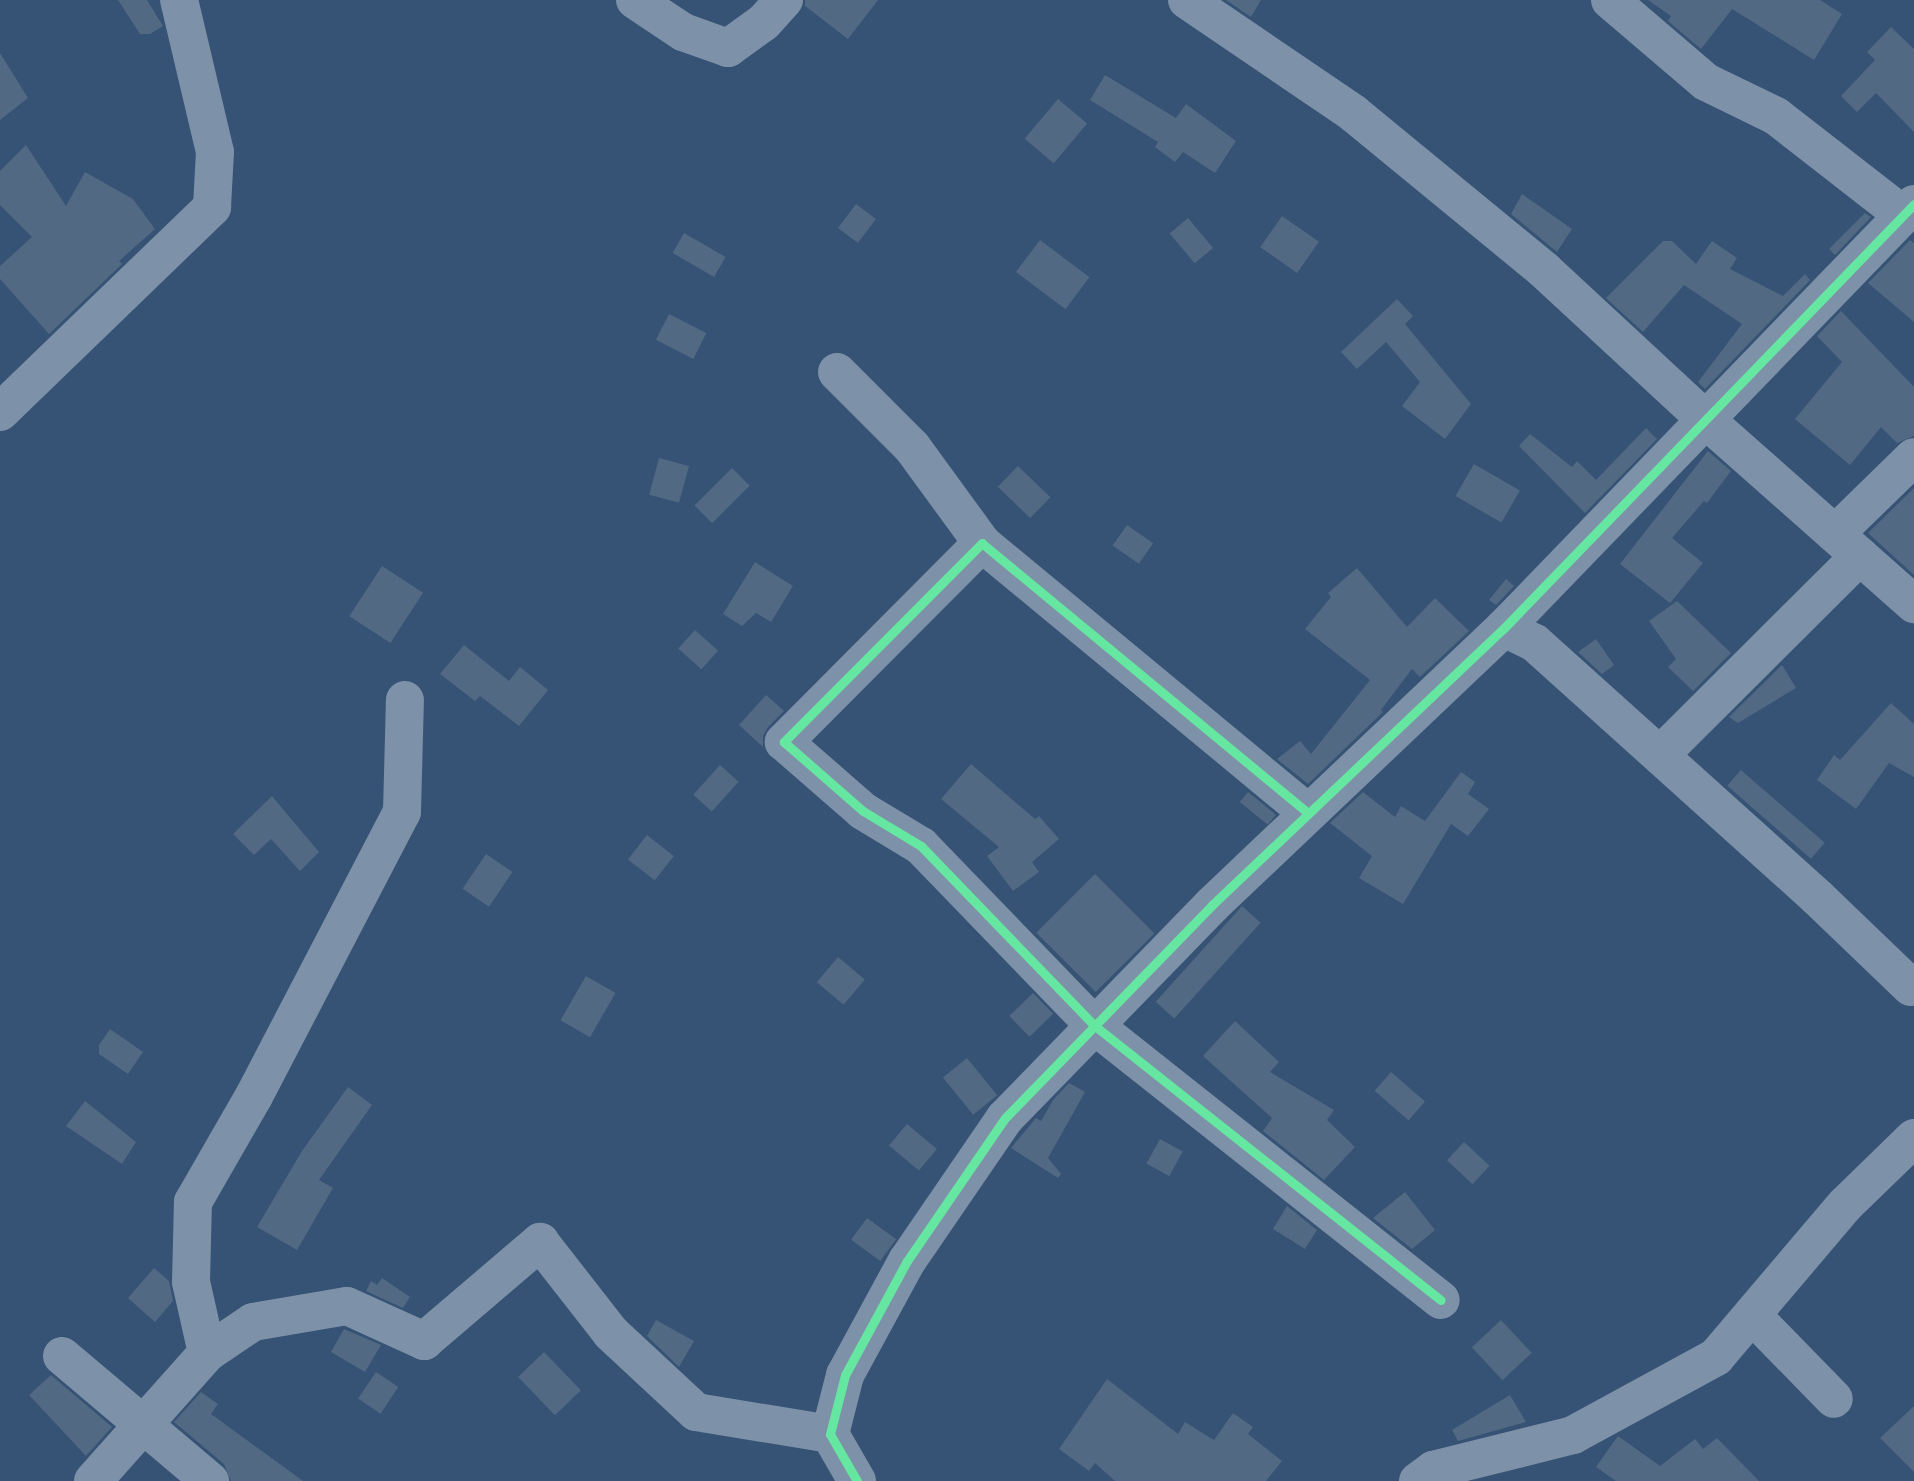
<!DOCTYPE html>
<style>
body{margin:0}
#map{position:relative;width:1914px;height:1481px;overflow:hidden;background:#365274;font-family:"Exo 2",sans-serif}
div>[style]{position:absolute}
.building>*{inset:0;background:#526984;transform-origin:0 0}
.minor>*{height:38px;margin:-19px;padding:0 19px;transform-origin:19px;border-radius:19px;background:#7d92a8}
.cycleway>*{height:9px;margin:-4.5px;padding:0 4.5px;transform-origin:4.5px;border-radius:4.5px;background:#66e7a1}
span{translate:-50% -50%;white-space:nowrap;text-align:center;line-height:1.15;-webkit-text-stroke:7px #1b4f8f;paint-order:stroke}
</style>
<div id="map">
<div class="building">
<i style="clip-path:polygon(118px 0,147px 0,163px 26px,150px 34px,140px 34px)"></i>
<i style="clip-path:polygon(805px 0,878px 0,848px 39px,805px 6px)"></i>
<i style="clip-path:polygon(1226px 0,1261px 0,1251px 17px)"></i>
<i style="clip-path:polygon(1648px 0,1820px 0,1842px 14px,1814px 60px,1732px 9px,1701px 49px,1668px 21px,1671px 16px)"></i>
<i style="clip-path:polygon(1891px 27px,1914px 49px,1914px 132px,1876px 93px,1857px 112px,1841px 96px,1875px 60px,1867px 52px)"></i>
<i style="clip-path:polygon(0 53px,28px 98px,0 120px)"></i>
<i style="clip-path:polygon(1105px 75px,1176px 118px,1186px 104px,1236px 141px,1215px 173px,1183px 152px,1175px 162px,1155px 147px,1158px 142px,1090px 100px)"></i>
<i style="left:1058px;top:99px;width:38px;height:52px;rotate:40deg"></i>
<i style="clip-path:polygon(26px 145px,66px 206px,85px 172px,133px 199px,155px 229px,119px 261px,122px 264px,49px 334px,0 279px,0 266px,32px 237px,0 205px,0 171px)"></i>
<i style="clip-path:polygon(1522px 194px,1572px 229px,1557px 252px,1511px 214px)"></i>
<i style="left:856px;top:204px;width:25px;height:30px;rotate:37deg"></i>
<i style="clip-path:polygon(1865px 213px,1871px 217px,1835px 255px,1829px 249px)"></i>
<i style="left:1282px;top:216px;width:45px;height:38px;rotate:35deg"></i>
<i style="left:1188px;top:218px;width:39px;height:24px;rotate:50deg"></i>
<i style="left:684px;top:233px;width:48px;height:23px;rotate:30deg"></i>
<i style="left:1040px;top:240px;width:62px;height:40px;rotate:37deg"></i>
<i style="clip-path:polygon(1910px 240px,1914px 243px,1914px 322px,1868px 283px)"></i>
<i style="clip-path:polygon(1663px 241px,1672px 241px,1696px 264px,1712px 241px,1737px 258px,1730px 269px,1783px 296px,1805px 274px,1810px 280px,1705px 389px,1698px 382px,1742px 324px,1684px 285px,1643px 332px,1606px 298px)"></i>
<i style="clip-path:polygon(1397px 299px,1413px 316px,1405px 324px,1471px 404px,1445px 439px,1402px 406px,1420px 382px,1386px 342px,1357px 369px,1341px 352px)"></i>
<i style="clip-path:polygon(1841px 311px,1914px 387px,1914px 436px,1897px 443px,1881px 427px,1850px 465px,1795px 419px,1842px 362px,1817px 336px)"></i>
<i style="left:669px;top:314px;width:42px;height:29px;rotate:27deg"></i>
<i style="clip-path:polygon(1646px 428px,1657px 439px,1585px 513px,1519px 446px,1530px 434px,1572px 467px,1577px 461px,1596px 480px)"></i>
<i style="clip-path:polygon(1708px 451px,1731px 471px,1707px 503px,1704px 501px,1672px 538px,1703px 563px,1670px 603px,1620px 564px)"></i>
<i style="left:659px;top:458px;width:31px;height:38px;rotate:15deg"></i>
<i style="left:1474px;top:464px;width:53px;height:37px;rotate:30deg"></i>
<i style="left:1018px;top:466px;width:45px;height:29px;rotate:44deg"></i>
<i style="left:732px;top:468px;width:25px;height:53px;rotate:45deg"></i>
<i style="clip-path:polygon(1914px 488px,1914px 575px,1868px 533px)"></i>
<i style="left:1127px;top:525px;width:32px;height:25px;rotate:35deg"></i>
<i style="clip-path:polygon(755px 562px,793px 586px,771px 622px,756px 613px,742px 626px,723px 614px)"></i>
<i style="left:382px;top:566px;width:49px;height:60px;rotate:33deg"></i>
<i style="clip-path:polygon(1357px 568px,1407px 627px,1435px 598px,1469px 631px,1420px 677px,1412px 669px,1381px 710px,1383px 712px,1308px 784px,1277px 759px,1300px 741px,1311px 754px,1370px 680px,1305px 629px,1331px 597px,1328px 593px)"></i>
<i style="clip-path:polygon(1506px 579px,1514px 586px,1496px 605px,1489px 600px)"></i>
<i style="clip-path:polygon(1677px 601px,1731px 653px,1693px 691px,1668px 667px,1676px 659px,1649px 621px)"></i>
<i style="left:695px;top:630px;width:31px;height:25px;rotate:42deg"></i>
<i style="clip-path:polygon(1596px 639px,1614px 665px,1602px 674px,1578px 652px)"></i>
<i style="clip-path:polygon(464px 645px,509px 681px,520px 667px,548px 690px,519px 726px,480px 696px,475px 701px,440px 674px)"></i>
<i style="clip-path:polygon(1782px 665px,1796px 688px,1738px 723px,1729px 717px)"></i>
<i style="clip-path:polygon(766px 695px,784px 711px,768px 727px,763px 736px,763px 747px,739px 725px)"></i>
<i style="clip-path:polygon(1891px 703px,1914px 724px,1914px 777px,1889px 763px,1856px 809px,1817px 780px,1834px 755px,1840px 760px)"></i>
<i style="clip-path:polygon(971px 764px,1035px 819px,1039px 816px,1059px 839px,1032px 862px,1039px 872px,1013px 891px,987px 856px,999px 847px,941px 799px)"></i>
<i style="left:720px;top:765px;width:25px;height:40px;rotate:42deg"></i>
<i style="left:1741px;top:770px;width:111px;height:21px;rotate:41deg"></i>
<i style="clip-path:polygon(1461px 772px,1475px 782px,1468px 794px,1489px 809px,1468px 836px,1451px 824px,1403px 904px,1359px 878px,1372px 856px,1330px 823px,1363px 792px,1395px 817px,1401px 806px,1425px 821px)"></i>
<i style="left:1248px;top:792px;width:36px;height:13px;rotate:39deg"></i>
<i style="clip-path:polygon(272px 796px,319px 852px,300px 871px,271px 839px,254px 855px,233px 834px)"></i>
<i style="left:647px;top:835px;width:34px;height:31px;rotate:38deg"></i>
<i style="left:486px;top:854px;width:32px;height:42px;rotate:34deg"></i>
<i style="left:1095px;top:874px;width:84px;height:83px;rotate:45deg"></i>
<i style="left:1242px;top:906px;width:25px;height:129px;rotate:42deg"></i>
<i style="left:838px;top:957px;width:35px;height:33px;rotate:40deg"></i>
<i style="left:586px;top:976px;width:34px;height:51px;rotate:30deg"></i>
<i style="left:1033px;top:993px;width:29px;height:33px;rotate:46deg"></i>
<i style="clip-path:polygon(1235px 1021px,1279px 1062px,1270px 1072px,1334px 1110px,1327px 1120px,1355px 1147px,1324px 1180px,1263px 1131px,1272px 1118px,1203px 1056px)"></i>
<i style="clip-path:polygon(110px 1029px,143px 1052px,128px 1074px,99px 1054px,99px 1045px)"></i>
<i style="left:967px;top:1058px;width:48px;height:31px;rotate:51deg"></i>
<i style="left:1391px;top:1072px;width:45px;height:25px;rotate:41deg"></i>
<i style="clip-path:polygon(1069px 1083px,1085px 1092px,1048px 1158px,1061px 1174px,1058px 1178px,1011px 1148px,1036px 1118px,1041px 1121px,1053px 1100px)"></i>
<i style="clip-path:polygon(348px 1087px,372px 1105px,319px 1180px,333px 1188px,297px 1250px,257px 1227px,302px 1151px)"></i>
<i style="clip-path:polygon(85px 1101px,136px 1142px,122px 1164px,66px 1126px)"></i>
<i style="left:907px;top:1124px;width:39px;height:28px;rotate:40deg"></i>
<i style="left:1160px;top:1139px;width:26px;height:28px;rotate:29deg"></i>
<i style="left:1464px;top:1142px;width:35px;height:25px;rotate:43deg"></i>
<i style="clip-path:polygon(1405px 1192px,1435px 1230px,1412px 1249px,1373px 1218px)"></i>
<i style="clip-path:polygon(1287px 1206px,1317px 1230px,1305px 1249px,1273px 1229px)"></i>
<i style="left:867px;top:1218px;width:36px;height:27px;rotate:36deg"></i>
<i style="clip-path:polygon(154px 1268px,169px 1281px,173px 1301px,155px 1322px,128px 1298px)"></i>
<i style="clip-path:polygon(382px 1278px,410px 1297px,403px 1308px,366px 1291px,371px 1281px,377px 1285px)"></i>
<i style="clip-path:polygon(656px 1320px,694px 1341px,679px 1367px,647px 1336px)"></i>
<i style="left:1501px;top:1320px;width:45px;height:40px;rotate:47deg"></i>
<i style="clip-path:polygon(344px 1329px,381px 1345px,365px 1372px,331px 1352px)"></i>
<i style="left:544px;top:1352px;width:53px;height:36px;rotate:46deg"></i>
<i style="left:376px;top:1372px;width:27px;height:32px;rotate:34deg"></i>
<i style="clip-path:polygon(51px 1375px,112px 1427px,86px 1456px,29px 1395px)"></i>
<i style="clip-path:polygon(1107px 1379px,1178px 1434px,1185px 1422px,1214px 1440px,1233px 1413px,1253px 1427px,1248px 1434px,1282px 1461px,1266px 1481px,1115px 1481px,1095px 1463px,1089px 1471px,1059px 1449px)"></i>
<i style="clip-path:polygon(201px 1392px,218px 1404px,211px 1414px,303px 1481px,231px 1481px,224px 1464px,174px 1422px)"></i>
<i style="clip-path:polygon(1510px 1395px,1526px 1422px,1458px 1441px,1452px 1430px)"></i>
<i style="clip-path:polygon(1914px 1406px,1914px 1472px,1880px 1438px)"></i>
<i style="clip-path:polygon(1618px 1436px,1660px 1466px,1695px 1439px,1703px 1449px,1717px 1438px,1759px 1481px,1616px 1481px,1596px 1467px)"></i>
</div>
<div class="minor">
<i style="left:635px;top:0;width:58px;rotate:33.7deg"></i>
<i style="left:683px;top:32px;width:48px;rotate:19.6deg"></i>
<i style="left:728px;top:48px;width:44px;rotate:-35.8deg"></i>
<i style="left:764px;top:22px;width:30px;rotate:-48deg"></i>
<i style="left:1187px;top:0;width:201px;rotate:34.2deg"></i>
<i style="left:1353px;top:113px;width:247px;rotate:39.4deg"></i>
<i style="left:1544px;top:270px;width:221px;rotate:42.8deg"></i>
<i style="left:1706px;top:420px;width:278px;rotate:41.5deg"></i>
<i style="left:1610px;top:0;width:126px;rotate:40.5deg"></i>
<i style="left:1706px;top:82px;width:78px;rotate:25.9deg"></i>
<i style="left:1776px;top:116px;width:161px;rotate:37.9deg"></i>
<i style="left:837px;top:372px;width:106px;rotate:45deg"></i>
<i style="left:912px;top:447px;width:119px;rotate:53.9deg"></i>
<i style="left:0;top:412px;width:295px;rotate:-44deg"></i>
<i style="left:212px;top:207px;width:55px;rotate:-86.9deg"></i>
<i style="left:215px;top:152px;width:156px;rotate:-103.3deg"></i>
<i style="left:1835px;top:534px;width:110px;rotate:-44.3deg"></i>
<i style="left:1504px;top:628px;width:34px;rotate:26deg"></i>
<i style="left:1535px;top:643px;width:380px;rotate:42deg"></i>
<i style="left:1817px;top:897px;width:130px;rotate:43.8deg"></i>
<i style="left:1660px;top:755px;width:282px;rotate:-44.9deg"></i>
<i style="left:1308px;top:813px;width:423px;rotate:-140.4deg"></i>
<i style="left:982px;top:543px;width:281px;rotate:134.9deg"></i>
<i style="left:784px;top:742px;width:105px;rotate:41.1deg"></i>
<i style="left:863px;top:811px;width:68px;rotate:31.1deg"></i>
<i style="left:921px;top:846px;width:250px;rotate:46deg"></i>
<i style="left:1095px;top:1026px;width:441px;rotate:38.4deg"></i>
<i style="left:1752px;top:1315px;width:117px;rotate:45.7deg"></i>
<i style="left:207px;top:1353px;width:73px;rotate:-102.7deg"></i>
<i style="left:191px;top:1282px;width:80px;rotate:-88.6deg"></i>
<i style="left:193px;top:1202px;width:122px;rotate:-60.1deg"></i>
<i style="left:254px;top:1096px;width:320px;rotate:-62.5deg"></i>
<i style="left:402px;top:812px;width:112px;rotate:-88.5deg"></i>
<i style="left:62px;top:1356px;width:194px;rotate:40.2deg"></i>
<i style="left:93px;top:1481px;width:171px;rotate:-48.3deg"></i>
<i style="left:207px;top:1353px;width:55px;rotate:-34deg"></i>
<i style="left:253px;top:1322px;width:95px;rotate:-9.7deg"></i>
<i style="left:347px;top:1306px;width:85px;rotate:24.4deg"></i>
<i style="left:424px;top:1341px;width:153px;rotate:-40.5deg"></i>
<i style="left:540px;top:1242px;width:115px;rotate:52deg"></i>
<i style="left:611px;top:1333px;width:116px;rotate:42.9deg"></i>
<i style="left:696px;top:1412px;width:136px;rotate:9.3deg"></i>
<i style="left:857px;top:1481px;width:54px;rotate:-119.9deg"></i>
<i style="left:830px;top:1434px;width:61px;rotate:-75.7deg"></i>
<i style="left:845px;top:1375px;width:130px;rotate:-61.5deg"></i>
<i style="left:907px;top:1261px;width:173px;rotate:-55.6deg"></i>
<i style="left:1005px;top:1118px;width:297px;rotate:-45.8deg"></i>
<i style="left:1212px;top:905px;width:402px;rotate:-43.5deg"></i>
<i style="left:1504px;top:628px;width:590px;rotate:-45.96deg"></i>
<i style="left:1418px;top:1481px;width:19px;rotate:-36deg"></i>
<i style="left:1433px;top:1470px;width:144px;rotate:-14deg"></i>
<i style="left:1573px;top:1435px;width:163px;rotate:-28.6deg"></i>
<i style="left:1716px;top:1357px;width:199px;rotate:-49.7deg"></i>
<i style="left:1845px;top:1205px;width:96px;rotate:-44.2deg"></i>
</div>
<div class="cycleway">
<i style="left:1308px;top:813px;width:423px;rotate:-140.4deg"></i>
<i style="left:982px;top:543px;width:281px;rotate:134.9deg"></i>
<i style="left:784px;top:742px;width:105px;rotate:41.1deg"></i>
<i style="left:863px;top:811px;width:68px;rotate:31.1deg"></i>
<i style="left:921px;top:846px;width:250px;rotate:46deg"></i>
<i style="left:1095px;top:1026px;width:441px;rotate:38.4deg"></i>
<i style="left:857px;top:1481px;width:54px;rotate:-119.9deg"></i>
<i style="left:830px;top:1434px;width:61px;rotate:-75.7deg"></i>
<i style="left:845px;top:1375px;width:130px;rotate:-61.5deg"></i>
<i style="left:907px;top:1261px;width:173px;rotate:-55.6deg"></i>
<i style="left:1005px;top:1118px;width:297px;rotate:-45.8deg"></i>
<i style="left:1212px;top:905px;width:402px;rotate:-43.5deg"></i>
<i style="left:1504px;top:628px;width:590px;rotate:-45.96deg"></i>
</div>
</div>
